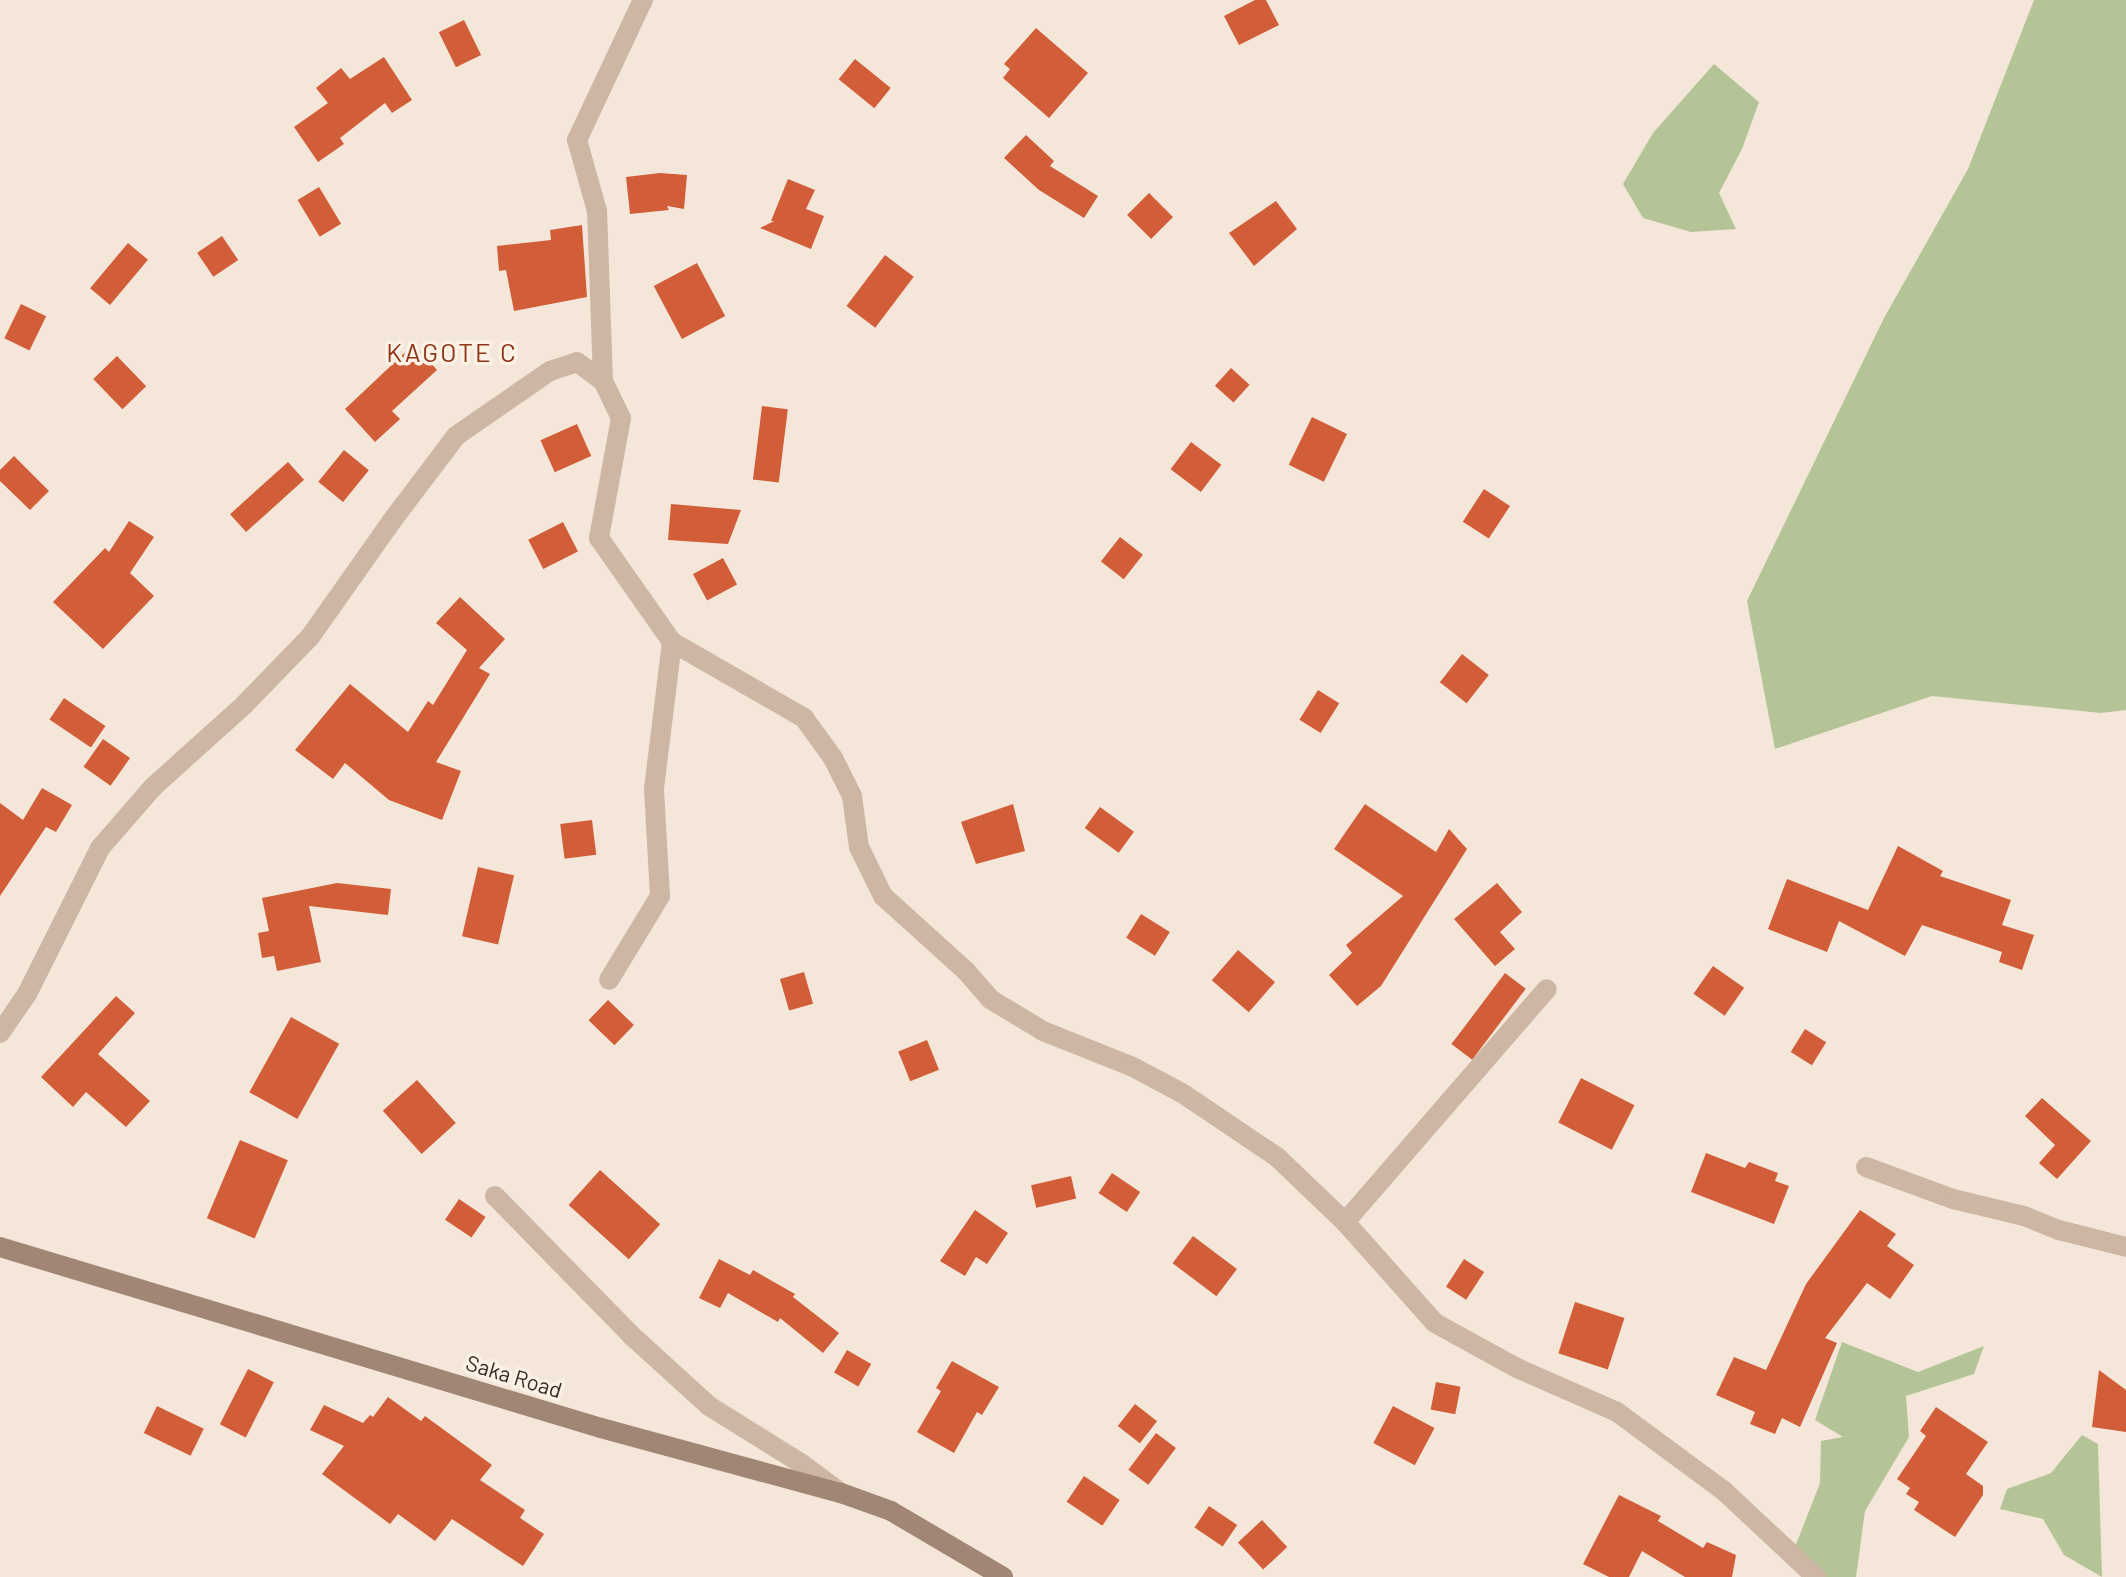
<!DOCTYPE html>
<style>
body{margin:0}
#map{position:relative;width:2126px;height:1577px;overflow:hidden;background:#f4e7d9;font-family:Barlow,sans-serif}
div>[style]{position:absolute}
.green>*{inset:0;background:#b5c497}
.building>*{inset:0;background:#d15e39;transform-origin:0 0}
.minor>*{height:20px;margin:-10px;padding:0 10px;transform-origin:10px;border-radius:10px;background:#cdb7a4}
.secondary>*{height:20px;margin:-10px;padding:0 10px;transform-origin:10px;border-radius:10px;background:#a18575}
span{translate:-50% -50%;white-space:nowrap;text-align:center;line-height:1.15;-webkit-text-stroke:7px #fbf1e5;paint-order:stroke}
.street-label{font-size:22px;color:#372c26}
.quarter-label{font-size:26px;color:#8e3417;letter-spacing:2px}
</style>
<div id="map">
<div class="green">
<i style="clip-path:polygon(2034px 0,2126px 0,2126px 710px,2101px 713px,1932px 696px,1775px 749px,1747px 601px,1884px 318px,1968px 169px)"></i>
<i style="clip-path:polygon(1714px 64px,1759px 102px,1742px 149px,1719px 193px,1736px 229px,1691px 232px,1643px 218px,1623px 184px,1653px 133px)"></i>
<i style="clip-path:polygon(1842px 1342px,1918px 1372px,1984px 1346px,1974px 1374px,1906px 1396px,1909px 1437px,1865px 1511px,1856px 1577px,1823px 1577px,1795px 1547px,1820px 1483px,1821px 1441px,1843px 1437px,1815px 1420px)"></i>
<i style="clip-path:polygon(2082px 1435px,2098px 1444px,2102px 1577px,2064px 1555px,2043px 1519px,2000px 1509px,2007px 1489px,2051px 1473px)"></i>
</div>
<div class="building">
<i style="clip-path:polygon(1255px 0,1266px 0,1279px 25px,1239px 45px,1224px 16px)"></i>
<i style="left:464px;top:20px;width:39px;height:28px;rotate:64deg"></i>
<i style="clip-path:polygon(1036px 28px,1088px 73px,1049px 118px,1003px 78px,1010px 69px,1004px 64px)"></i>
<i style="clip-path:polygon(384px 57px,412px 100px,392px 113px,385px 103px,340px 138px,344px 144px,318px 162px,294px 127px,328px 103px,316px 88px,341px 68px,350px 79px)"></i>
<i style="left:855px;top:59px;width:46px;height:26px;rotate:39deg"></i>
<i style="clip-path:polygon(1026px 135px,1054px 161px,1050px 166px,1098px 196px,1084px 218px,1039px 190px,1004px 158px)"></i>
<i style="clip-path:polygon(660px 173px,687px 175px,684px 209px,667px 206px,669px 210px,630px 214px,626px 177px)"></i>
<i style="clip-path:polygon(788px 179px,815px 190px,806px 209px,824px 216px,811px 249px,760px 228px,774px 221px,771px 221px)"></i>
<i style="left:319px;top:187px;width:43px;height:25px;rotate:59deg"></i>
<i style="left:1149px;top:193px;width:34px;height:31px;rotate:45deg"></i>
<i style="clip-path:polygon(1276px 201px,1297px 229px,1254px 266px,1229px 233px)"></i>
<i style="clip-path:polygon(582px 225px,587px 297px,514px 311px,506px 270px,499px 271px,497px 246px,551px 240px,550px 230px)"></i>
<i style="left:222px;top:236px;width:29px;height:30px;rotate:56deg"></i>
<i style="left:128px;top:243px;width:26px;height:59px;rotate:40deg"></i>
<i style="left:885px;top:255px;width:36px;height:64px;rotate:37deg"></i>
<i style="left:697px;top:263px;width:60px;height:49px;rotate:62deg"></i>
<i style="left:21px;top:304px;width:28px;height:38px;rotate:26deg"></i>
<i style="clip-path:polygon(414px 344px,437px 370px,392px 411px,400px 419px,375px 442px,345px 409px)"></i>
<i style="left:117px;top:356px;width:42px;height:33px;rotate:46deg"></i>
<i style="left:1231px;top:368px;width:25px;height:24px;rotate:42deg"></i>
<i style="left:762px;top:406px;width:26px;height:74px;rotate:7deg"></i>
<i style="left:1312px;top:417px;width:39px;height:53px;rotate:26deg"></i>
<i style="left:577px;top:424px;width:35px;height:40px;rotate:66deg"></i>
<i style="left:1191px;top:442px;width:38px;height:34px;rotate:37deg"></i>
<i style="left:344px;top:450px;width:32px;height:41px;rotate:39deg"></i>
<i style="clip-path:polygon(14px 456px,49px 491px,30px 510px,0 481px,0 470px)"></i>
<i style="left:288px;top:462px;width:24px;height:78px;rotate:48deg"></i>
<i style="left:1484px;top:489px;width:31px;height:39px;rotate:33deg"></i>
<i style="clip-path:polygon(671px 504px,741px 510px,728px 544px,668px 540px)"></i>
<i style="clip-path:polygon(129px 521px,154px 537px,130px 573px,154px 596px,103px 649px,53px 602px,105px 548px,109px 552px)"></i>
<i style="left:563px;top:522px;width:33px;height:39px;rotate:63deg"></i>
<i style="left:1120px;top:537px;width:29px;height:31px;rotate:38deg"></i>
<i style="left:723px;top:558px;width:30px;height:34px;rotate:62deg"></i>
<i style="clip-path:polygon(460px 597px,505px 639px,479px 668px,490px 674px,436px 762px,461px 771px,442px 820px,389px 800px,345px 763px,333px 779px,295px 750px,350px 684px,408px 732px,428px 701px,433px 705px,467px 650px,436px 623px)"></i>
<i style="left:1462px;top:654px;width:34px;height:36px;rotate:38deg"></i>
<i style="left:1318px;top:690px;width:25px;height:35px;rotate:32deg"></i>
<i style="left:64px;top:698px;width:50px;height:26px;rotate:34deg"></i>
<i style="left:103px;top:739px;width:33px;height:34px;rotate:35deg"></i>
<i style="clip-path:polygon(42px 788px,72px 805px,56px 832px,46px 827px,0 896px,0 803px,23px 820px)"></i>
<i style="clip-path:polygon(1013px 804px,1025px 851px,976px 864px,961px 822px)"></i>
<i style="clip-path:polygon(1365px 804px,1436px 852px,1449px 829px,1467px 849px,1381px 986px,1357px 1006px,1329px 975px,1352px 953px,1346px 945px,1403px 896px,1334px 849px)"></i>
<i style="left:1100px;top:807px;width:42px;height:26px;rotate:36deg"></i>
<i style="left:592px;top:820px;width:35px;height:32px;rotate:83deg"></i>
<i style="clip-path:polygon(1898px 846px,1943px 871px,1940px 876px,2011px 900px,2002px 925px,2034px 935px,2022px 970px,1999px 962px,2002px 952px,1922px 925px,1905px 956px,1839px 921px,1827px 952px,1768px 929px,1787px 879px,1868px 910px)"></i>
<i style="left:478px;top:867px;width:37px;height:71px;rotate:13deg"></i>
<i style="clip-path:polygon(337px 883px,391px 889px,388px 915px,309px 906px,321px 962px,277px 971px,274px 956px,262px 958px,258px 933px,269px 931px,262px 898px)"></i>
<i style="clip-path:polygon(1497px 883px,1522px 912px,1500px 932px,1515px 949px,1495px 966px,1454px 919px)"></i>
<i style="left:1141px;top:914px;width:34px;height:28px;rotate:32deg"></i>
<i style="left:1238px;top:950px;width:49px;height:40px;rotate:41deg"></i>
<i style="left:1713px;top:966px;width:38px;height:34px;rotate:35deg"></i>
<i style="left:804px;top:972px;width:33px;height:25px;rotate:74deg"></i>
<i style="left:1505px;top:973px;width:26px;height:89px;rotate:37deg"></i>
<i style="clip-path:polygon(116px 996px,135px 1013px,98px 1054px,150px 1101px,126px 1127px,86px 1092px,73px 1107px,41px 1077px)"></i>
<i style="left:608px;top:1000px;width:36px;height:28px;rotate:44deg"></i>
<i style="left:291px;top:1017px;width:55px;height:86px;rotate:29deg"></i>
<i style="left:1805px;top:1029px;width:25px;height:27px;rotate:32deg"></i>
<i style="left:927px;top:1040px;width:32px;height:31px;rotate:68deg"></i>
<i style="left:1581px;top:1078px;width:60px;height:50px;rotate:27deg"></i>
<i style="left:417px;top:1080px;width:58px;height:46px;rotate:48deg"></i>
<i style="clip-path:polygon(2042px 1098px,2091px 1141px,2057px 1179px,2039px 1163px,2055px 1145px,2025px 1116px)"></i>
<i style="left:240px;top:1140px;width:52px;height:85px;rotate:23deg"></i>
<i style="clip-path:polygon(1706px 1153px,1745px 1168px,1749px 1162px,1778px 1173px,1775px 1181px,1789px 1186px,1774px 1224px,1691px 1192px)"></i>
<i style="left:600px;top:1170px;width:81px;height:47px;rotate:42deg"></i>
<i style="left:1112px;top:1173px;width:34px;height:24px;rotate:34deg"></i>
<i style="left:1071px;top:1176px;width:23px;height:41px;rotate:77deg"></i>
<i style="left:459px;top:1199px;width:32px;height:25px;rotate:34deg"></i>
<i style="clip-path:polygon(975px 1210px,1008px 1233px,987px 1264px,976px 1257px,965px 1276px,940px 1261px)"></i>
<i style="clip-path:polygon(1860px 1210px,1896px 1234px,1887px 1246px,1914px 1265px,1890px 1299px,1867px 1283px,1825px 1338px,1837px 1343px,1800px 1427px,1782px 1418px,1775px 1434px,1750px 1424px,1755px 1412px,1716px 1395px,1734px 1357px,1766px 1370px,1806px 1284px)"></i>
<i style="left:1193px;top:1236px;width:55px;height:34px;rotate:37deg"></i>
<i style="clip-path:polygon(719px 1259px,750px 1275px,753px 1270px,795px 1294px,793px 1297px,839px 1333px,823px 1353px,780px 1318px,778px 1322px,728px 1293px,720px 1308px,699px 1298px)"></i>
<i style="left:1464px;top:1259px;width:24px;height:33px;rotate:33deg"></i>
<i style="left:1575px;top:1302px;width:52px;height:54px;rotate:18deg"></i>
<i style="left:847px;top:1350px;width:28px;height:26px;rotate:30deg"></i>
<i style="clip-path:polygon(952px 1361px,999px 1387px,982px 1415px,977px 1412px,954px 1453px,917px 1432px,941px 1391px,936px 1388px)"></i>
<i style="left:248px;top:1369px;width:29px;height:62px;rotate:27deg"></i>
<i style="clip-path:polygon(2099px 1370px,2126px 1390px,2126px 1432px,2092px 1427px)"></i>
<i style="left:1436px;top:1382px;width:25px;height:28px;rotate:11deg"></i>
<i style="clip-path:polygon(388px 1397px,421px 1421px,425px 1416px,492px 1465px,480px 1480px,525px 1510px,520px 1518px,544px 1534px,523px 1566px,452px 1519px,435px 1541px,398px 1514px,390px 1524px,322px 1474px,344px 1446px,310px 1430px,324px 1405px,363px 1423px,370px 1415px,373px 1417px)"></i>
<i style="left:1135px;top:1404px;width:28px;height:28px;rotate:38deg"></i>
<i style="left:157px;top:1406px;width:52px;height:30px;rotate:26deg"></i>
<i style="left:1393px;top:1406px;width:47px;height:42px;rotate:28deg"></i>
<i style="clip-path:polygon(1936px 1407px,1988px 1442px,1966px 1474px,1983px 1486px,1983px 1495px,1955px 1537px,1914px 1510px,1919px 1502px,1906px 1494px,1910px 1488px,1897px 1479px,1926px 1436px,1920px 1431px)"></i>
<i style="left:1156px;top:1433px;width:25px;height:46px;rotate:37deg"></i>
<i style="left:1084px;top:1476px;width:43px;height:31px;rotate:34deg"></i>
<i style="clip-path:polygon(1619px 1495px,1661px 1516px,1658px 1521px,1703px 1548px,1707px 1542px,1736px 1555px,1732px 1577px,1685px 1577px,1642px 1551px,1629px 1577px,1609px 1577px,1583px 1564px)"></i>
<i style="left:1209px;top:1506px;width:34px;height:26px;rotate:34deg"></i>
<i style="left:1262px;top:1520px;width:37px;height:33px;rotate:47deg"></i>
</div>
<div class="minor">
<i style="left:603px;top:381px;width:170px;rotate:-92deg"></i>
<i style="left:597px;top:211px;width:74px;rotate:-105.7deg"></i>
<i style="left:577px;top:140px;width:155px;rotate:-64.8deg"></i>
<i style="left:672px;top:642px;width:152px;rotate:29.9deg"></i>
<i style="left:804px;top:718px;width:49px;rotate:54.1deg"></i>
<i style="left:833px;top:758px;width:42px;rotate:63.4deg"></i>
<i style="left:852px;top:796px;width:51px;rotate:82.2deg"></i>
<i style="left:859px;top:847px;width:55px;rotate:63.9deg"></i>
<i style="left:883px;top:896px;width:112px;rotate:42.1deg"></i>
<i style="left:966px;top:971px;width:37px;rotate:49deg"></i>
<i style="left:990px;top:999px;width:62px;rotate:31.1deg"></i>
<i style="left:1043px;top:1031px;width:97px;rotate:21.8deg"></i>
<i style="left:1133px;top:1067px;width:55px;rotate:28deg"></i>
<i style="left:1182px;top:1093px;width:115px;rotate:34deg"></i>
<i style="left:1277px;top:1157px;width:94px;rotate:43.7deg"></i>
<i style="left:1345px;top:1222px;width:135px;rotate:48.3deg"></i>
<i style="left:1435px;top:1323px;width:94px;rotate:28.8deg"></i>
<i style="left:1517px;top:1368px;width:109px;rotate:23.7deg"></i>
<i style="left:1617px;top:1412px;width:133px;rotate:36.4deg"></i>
<i style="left:1724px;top:1491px;width:126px;rotate:43.1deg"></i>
<i style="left:0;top:1033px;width:47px;rotate:-55.3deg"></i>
<i style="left:27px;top:994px;width:163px;rotate:-63.4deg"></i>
<i style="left:100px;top:848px;width:81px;rotate:-49deg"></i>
<i style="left:153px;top:787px;width:122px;rotate:-42deg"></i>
<i style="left:244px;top:705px;width:95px;rotate:-45.9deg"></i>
<i style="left:310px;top:637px;width:141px;rotate:-54.8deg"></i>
<i style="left:391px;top:522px;width:108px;rotate:-52.9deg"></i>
<i style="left:456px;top:436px;width:114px;rotate:-34.7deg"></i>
<i style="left:550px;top:371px;width:28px;rotate:-18deg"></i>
<i style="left:577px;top:362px;width:32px;rotate:36deg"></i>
<i style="left:603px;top:381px;width:41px;rotate:64.1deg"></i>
<i style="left:621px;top:418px;width:122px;rotate:100.4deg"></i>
<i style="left:599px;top:538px;width:127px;rotate:54.9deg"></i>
<i style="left:672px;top:642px;width:148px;rotate:97deg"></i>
<i style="left:654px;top:789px;width:107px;rotate:86.8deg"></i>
<i style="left:660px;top:896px;width:98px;rotate:121.3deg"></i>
<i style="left:1866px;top:1167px;width:93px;rotate:20.2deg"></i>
<i style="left:1953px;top:1199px;width:73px;rotate:13.5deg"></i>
<i style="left:2024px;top:1216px;width:38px;rotate:22deg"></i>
<i style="left:2059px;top:1230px;width:69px;rotate:14.2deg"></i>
<i style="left:495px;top:1196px;width:194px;rotate:45.6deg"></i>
<i style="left:631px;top:1335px;width:105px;rotate:42.3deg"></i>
<i style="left:709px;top:1406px;width:110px;rotate:31.9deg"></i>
<i style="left:802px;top:1464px;width:49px;rotate:36.6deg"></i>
<i style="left:1345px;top:1222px;width:308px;rotate:-49.1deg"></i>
</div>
<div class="secondary">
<i style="left:0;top:1247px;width:628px;rotate:16.76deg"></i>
<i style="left:601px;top:1428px;width:249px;rotate:15.2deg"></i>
<i style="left:841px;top:1493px;width:53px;rotate:19.8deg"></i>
<i style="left:891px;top:1511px;width:130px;rotate:30.5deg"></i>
</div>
<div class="street-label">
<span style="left:514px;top:1376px;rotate:17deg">Saka Road</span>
</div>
<div class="quarter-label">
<span style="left:452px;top:352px">KAGOTE C</span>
</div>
</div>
